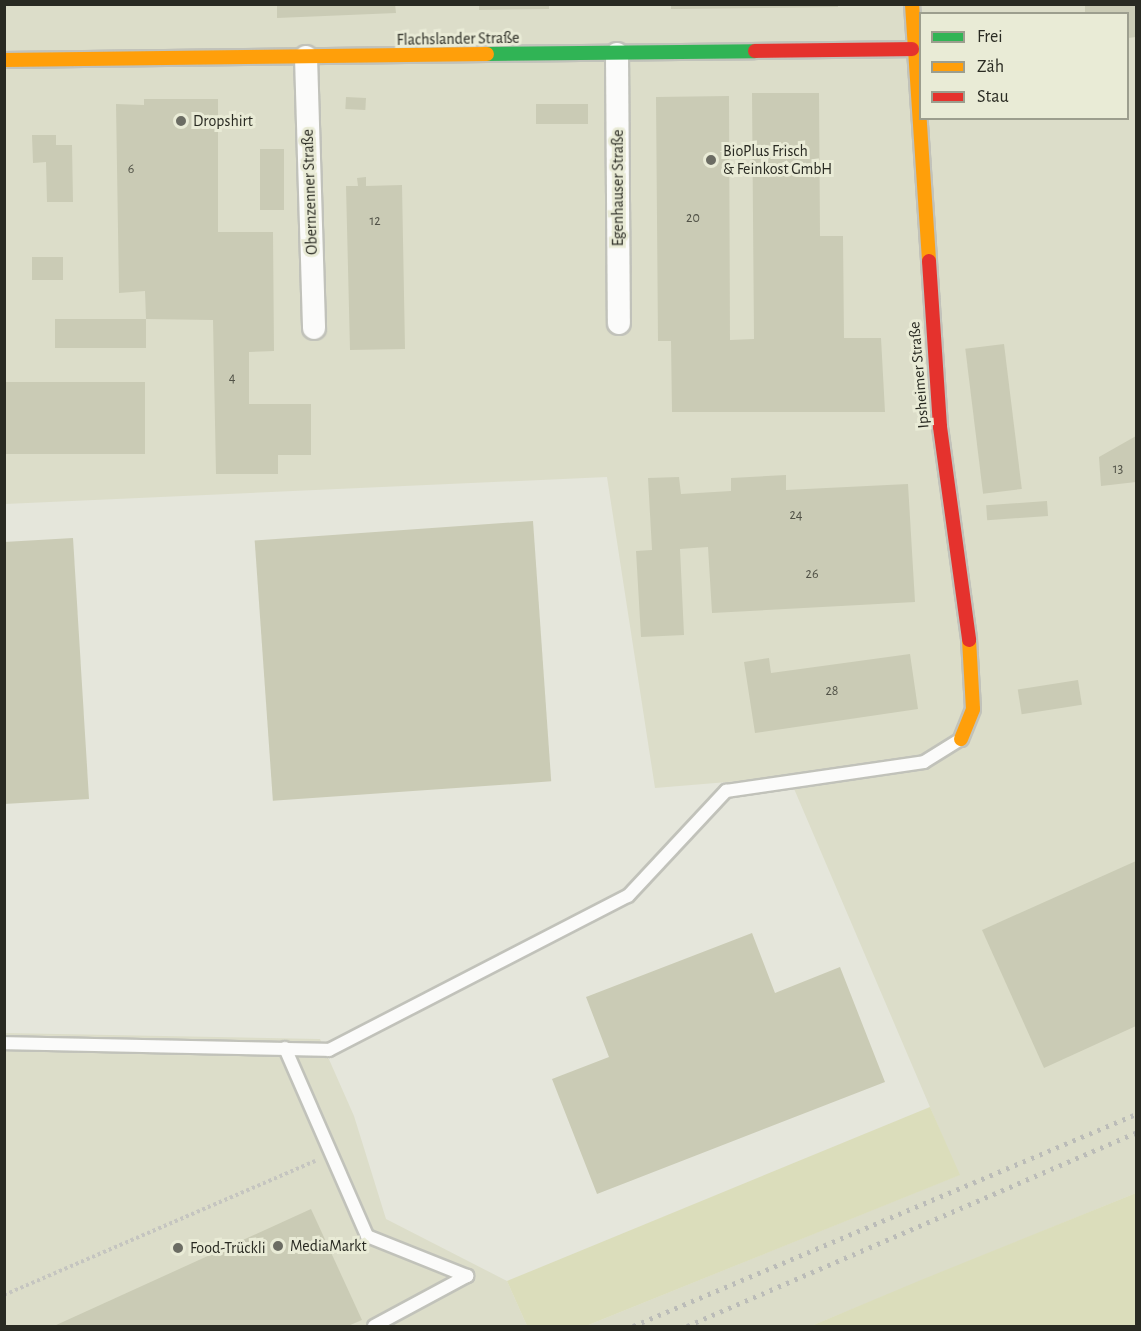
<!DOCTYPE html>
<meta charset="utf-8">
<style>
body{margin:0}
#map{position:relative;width:1141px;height:1331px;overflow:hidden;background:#e5e6db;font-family:"Alegreya Sans",sans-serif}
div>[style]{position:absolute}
.built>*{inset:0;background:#dcddc9}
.green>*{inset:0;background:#dbddbb}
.building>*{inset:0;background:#cacbb5;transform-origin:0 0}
.path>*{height:4px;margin-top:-2px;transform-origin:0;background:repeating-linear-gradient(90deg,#c5c5c0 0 3px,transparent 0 6px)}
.roads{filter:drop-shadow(2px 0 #c1c2ba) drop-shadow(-2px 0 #c1c2ba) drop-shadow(0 2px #c1c2ba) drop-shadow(0 -2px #c1c2ba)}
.lane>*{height:12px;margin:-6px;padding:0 6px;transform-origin:6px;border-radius:6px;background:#fbfbfa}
.street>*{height:22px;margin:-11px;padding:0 11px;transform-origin:11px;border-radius:11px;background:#fbfbfa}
.fast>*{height:14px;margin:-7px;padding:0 7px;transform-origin:7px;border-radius:7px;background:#30b455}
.slow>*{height:14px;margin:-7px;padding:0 7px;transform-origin:7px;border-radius:7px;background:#ff9f0a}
.jam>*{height:14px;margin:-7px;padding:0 7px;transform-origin:7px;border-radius:7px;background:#e5322d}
.rail>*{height:4.5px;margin-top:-2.25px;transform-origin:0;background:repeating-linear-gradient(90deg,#bbbcb8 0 3px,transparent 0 9px)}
.dots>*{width:16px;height:16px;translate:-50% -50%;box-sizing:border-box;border:3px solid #e9ebd6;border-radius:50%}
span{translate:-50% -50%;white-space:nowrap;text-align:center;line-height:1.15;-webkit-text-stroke:6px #e9ebd6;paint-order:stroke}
.number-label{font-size:14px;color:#515247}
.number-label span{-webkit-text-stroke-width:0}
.street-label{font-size:16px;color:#292a22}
.poi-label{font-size:16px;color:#292a22}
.left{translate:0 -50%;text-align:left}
.frame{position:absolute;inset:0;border:6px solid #292a22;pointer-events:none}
.legend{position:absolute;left:919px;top:12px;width:210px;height:108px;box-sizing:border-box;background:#e9ebd6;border:2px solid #9c9e8e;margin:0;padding:8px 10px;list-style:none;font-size:18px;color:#292a22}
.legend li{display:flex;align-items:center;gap:12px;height:30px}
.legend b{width:30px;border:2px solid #9c9e8e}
</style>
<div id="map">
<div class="built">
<i style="clip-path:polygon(evenodd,4px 5px,1136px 5px,1136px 1193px,811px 1326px,586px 1326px,959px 1175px,789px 777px,655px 788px,607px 477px,5px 504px,4px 5px,920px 14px,1128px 14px,1128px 118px,920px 118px,920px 14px)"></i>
<i style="clip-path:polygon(5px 1033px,320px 1039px,354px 1116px,386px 1219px,507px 1281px,527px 1326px,5px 1326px)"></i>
</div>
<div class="green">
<i style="clip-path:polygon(930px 1107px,960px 1175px,586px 1326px,527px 1326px,507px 1281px)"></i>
<i style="clip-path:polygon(1136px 1193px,1136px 1326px,811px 1326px,921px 1280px)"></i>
</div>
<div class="building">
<i style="clip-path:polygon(277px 4px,395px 4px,396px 13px,277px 18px)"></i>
<i style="clip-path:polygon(479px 4px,549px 4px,549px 9px,479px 10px)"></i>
<i style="clip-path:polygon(671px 4px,838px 4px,838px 7px,671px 9px)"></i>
<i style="clip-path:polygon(1085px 4px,1136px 4px,1136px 37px,1128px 38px,1128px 14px,1085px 14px)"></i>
<i style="clip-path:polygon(752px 93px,819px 93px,820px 236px,843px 236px,844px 338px,881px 338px,885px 412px,672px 412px,671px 341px,658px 341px,656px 97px,729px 96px,730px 340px,754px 339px)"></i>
<i style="left:346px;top:97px;width:20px;height:12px;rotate:3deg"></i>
<i style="clip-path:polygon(144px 99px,218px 99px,218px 232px,273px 232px,274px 351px,249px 352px,249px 404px,311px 404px,311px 455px,278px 455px,278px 474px,216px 474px,213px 320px,146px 319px,145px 291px,119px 293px,116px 104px,144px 105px)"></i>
<i style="left:588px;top:104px;width:20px;height:52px;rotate:90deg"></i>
<i style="clip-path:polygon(32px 135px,56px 135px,56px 145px,72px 145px,73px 202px,47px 202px,46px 162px,33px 163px)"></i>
<i style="left:260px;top:149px;width:24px;height:61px"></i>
<i style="clip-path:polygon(366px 177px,366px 186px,402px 185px,405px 349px,350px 350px,346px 186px,358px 186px,357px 178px)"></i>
<i style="left:63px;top:257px;width:23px;height:31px;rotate:90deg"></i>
<i style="left:146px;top:319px;width:29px;height:91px;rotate:90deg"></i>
<i style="left:1004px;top:344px;width:146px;height:39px;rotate:83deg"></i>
<i style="left:4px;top:382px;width:141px;height:72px"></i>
<i style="clip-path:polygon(1136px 436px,1136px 482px,1101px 486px,1099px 457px)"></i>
<i style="clip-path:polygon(786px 475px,786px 490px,908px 484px,915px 602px,712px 613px,708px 547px,680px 549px,684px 635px,641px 637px,636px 551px,652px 550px,648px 478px,679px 477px,681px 494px,731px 491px,731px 478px)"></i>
<i style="left:1047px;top:501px;width:15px;height:61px;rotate:86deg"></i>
<i style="left:533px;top:521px;width:261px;height:279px;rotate:86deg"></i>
<i style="clip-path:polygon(73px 538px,89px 799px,4px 804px,4px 542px)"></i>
<i style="clip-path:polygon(910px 654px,918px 709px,755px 733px,744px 662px,769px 658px,771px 673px)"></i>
<i style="left:1078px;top:680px;width:25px;height:61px;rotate:81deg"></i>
<i style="clip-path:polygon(1136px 861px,1136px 1026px,1044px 1068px,982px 930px)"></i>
<i style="clip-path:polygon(752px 933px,775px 993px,840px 967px,885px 1082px,597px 1194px,552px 1079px,609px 1057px,586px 997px)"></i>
<i style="clip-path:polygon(311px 1209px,362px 1320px,348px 1326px,54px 1326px)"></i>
</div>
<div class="path">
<i style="left:4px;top:1295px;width:339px;rotate:-23.3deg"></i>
</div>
<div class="roads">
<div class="lane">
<i style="left:4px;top:1043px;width:325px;rotate:1.2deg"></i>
<i style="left:329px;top:1050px;width:336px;rotate:-27.3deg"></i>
<i style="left:628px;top:896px;width:144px;rotate:-47deg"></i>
<i style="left:726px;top:791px;width:200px;rotate:-8.3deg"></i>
<i style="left:924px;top:762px;width:44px;rotate:-31.9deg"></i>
<i style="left:285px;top:1048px;width:205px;rotate:66.4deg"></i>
<i style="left:367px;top:1236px;width:108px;rotate:21.8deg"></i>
<i style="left:374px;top:1326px;width:106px;rotate:-28.3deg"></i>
</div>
<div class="street">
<i style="left:617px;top:54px;width:269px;rotate:89.6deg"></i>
<i style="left:306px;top:57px;width:271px;rotate:88.3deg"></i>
</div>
<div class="fast">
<i style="left:487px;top:54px;width:268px;rotate:-0.6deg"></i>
</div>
<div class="slow">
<i style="left:912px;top:4px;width:258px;rotate:86.2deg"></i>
<i style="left:4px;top:60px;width:483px;rotate:-0.7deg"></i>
<i style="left:961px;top:739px;width:32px;rotate:-68deg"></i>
<i style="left:973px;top:709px;width:69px;rotate:-93.3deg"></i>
</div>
<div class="jam">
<i style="left:755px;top:51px;width:157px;rotate:-0.7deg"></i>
<i style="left:929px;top:261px;width:166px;rotate:86.2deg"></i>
<i style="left:940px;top:427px;width:215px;rotate:82.2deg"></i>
</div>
</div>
<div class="rail">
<i style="left:633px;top:1326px;width:546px;rotate:-22.85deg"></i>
<i style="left:687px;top:1326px;width:489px;rotate:-23.3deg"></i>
</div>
<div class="dots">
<i style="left:181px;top:121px;background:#6b6c63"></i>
<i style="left:711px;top:160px;background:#6b6c63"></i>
<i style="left:278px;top:1246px;background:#6b6c63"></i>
<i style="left:178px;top:1248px;background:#6b6c63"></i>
</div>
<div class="number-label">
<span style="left:131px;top:169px">6</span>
<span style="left:693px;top:218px">20</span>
<span style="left:375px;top:221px">12</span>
<span style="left:232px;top:378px">4</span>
<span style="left:1118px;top:469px">13</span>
<span style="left:796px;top:515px">24</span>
<span style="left:812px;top:574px">26</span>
<span style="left:832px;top:691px">28</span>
</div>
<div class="street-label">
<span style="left:458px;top:39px;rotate:-1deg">Flachslander Straße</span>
<span style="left:618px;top:188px;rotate:-90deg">Egenhauser Straße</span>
<span style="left:310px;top:192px;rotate:-92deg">Obernzenner Straße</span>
<span style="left:919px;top:375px;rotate:-95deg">Ipsheimer Straße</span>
</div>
<div class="poi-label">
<span class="left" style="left:193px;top:121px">Dropshirt</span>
<span class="left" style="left:723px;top:160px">BioPlus Frisch<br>&amp; Feinkost GmbH</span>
<span class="left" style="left:290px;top:1246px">MediaMarkt</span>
<span class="left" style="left:190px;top:1248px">Food-Trückli</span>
</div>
<div class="frame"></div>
<ul class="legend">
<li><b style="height:8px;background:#30b455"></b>Frei</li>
<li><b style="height:8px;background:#ff9f0a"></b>Zäh</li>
<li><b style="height:8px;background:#e5322d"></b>Stau</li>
</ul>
</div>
